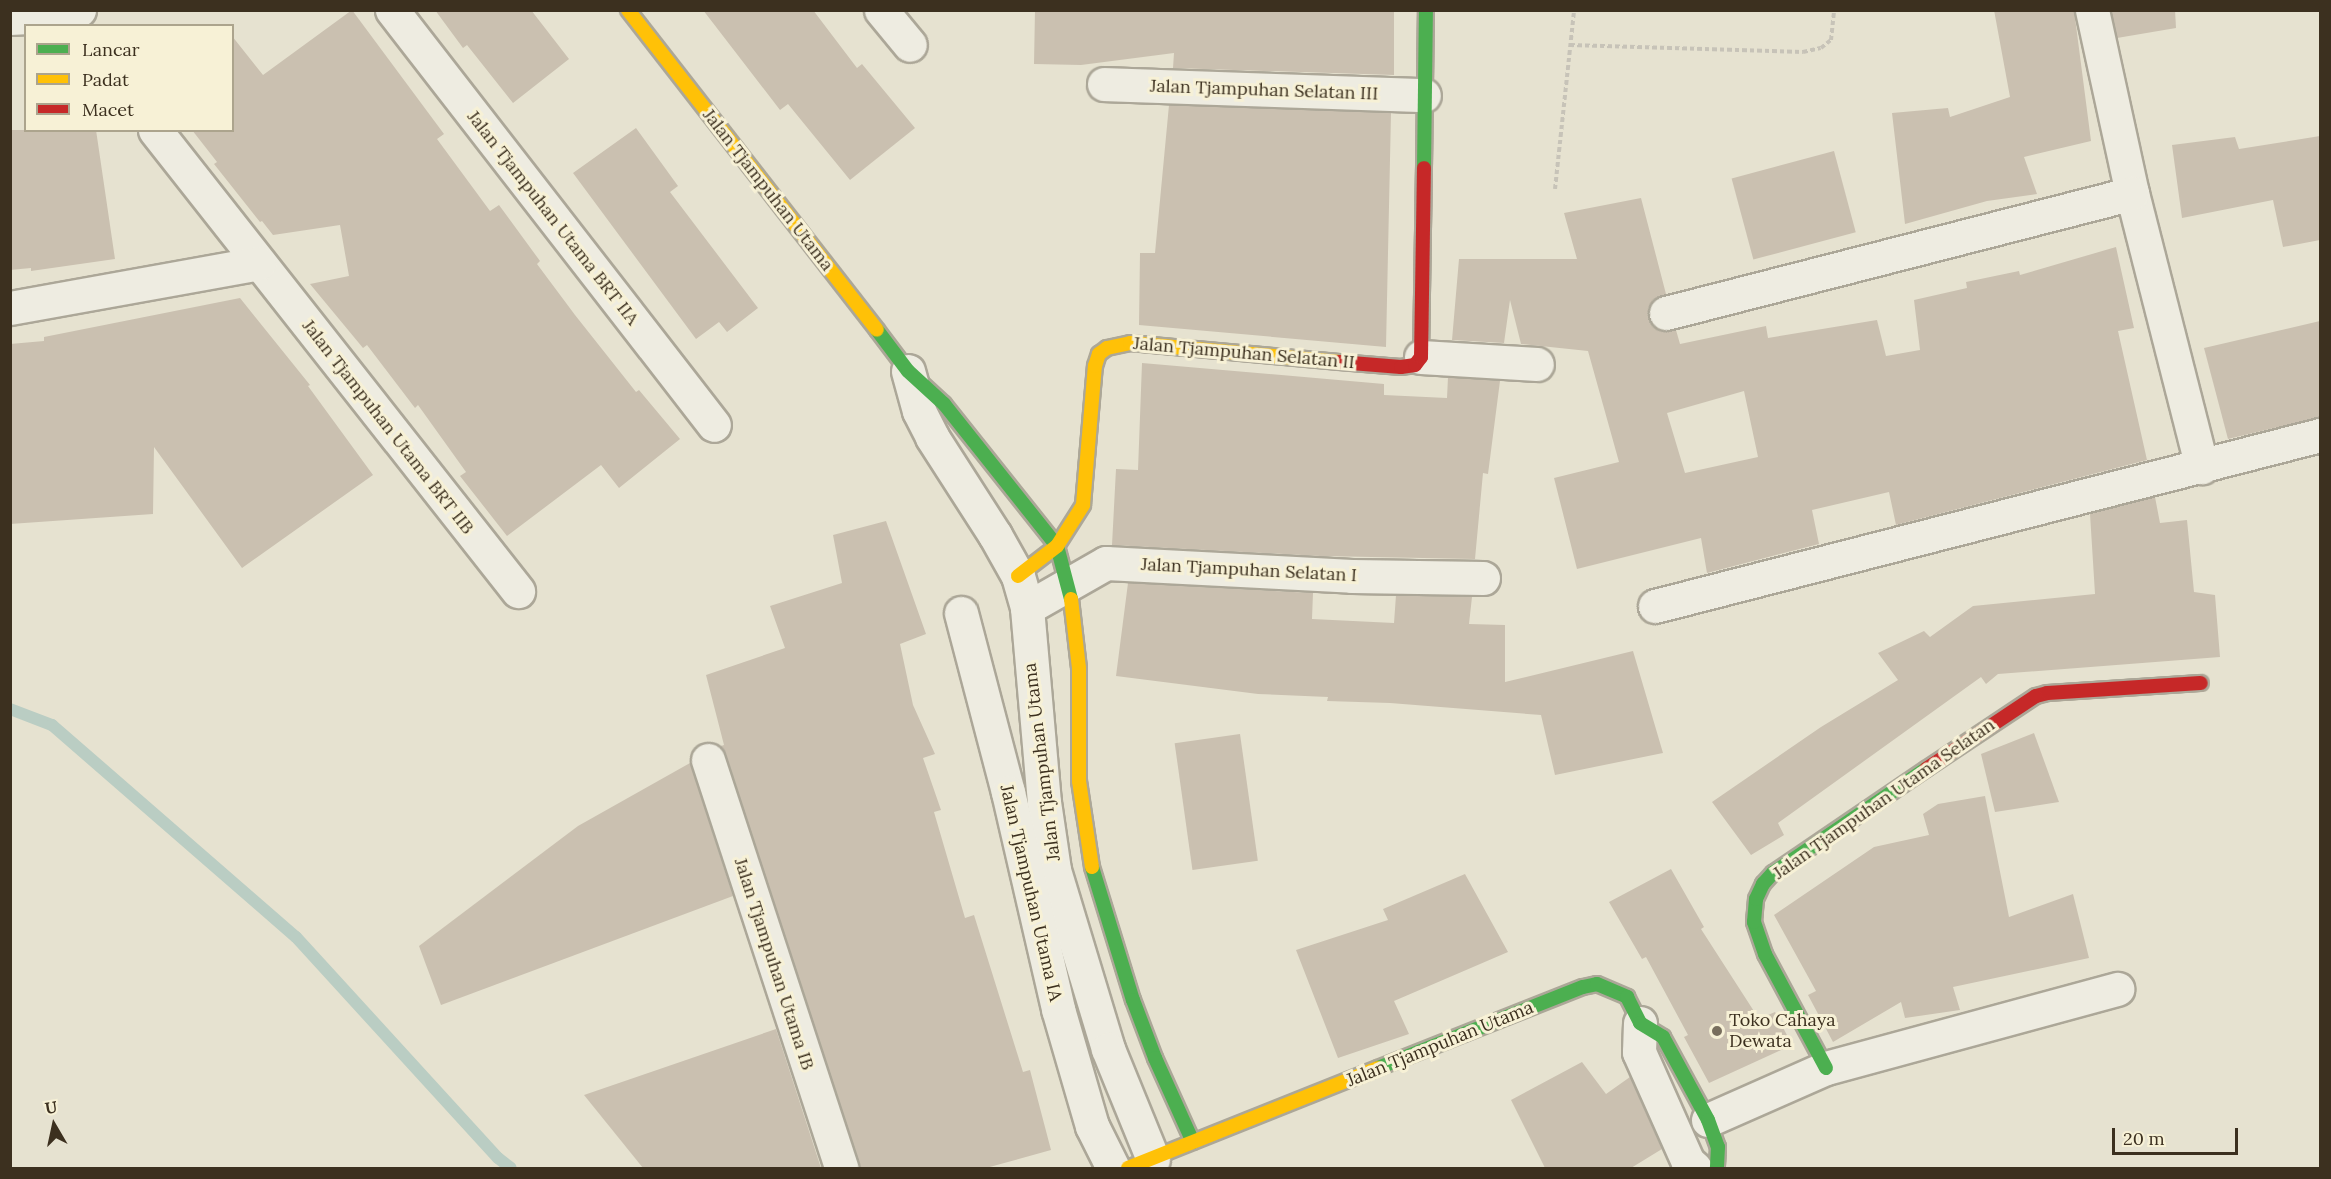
<!DOCTYPE html>
<style>
body{margin:0}
#map{position:relative;width:2331px;height:1179px;overflow:hidden;background:#e6e2d0;font-family:Lora,serif}
div>[style]{position:absolute}
.stream>*{height:12px;margin:-6px;padding:0 6px;transform-origin:6px;border-radius:6px;background:#bacdc3}
.building>*{inset:0;background:#cac0b0;transform-origin:0 0}
.path>*{height:4px;margin-top:-2px;transform-origin:0;background:repeating-linear-gradient(90deg,#c7c3b8 0 4.5px,transparent 0 7.5px)}
.roads{filter:drop-shadow(2px 0 #aca798) drop-shadow(-2px 0 #aca798) drop-shadow(0 2px #aca798) drop-shadow(0 -2px #aca798)}
.street>*{height:33px;margin:-16.5px;padding:0 16.5px;transform-origin:16.5px;border-radius:16.5px;background:#eeece1}
.fast>*{height:14px;margin:-7px;padding:0 7px;transform-origin:7px;border-radius:7px;background:#4caf50}
.slow>*{height:14px;margin:-7px;padding:0 7px;transform-origin:7px;border-radius:7px;background:#ffc107}
.jam>*{height:14px;margin:-7px;padding:0 7px;transform-origin:7px;border-radius:7px;background:#c62828}
.dots>*{width:16px;height:16px;translate:-50% -50%;box-sizing:border-box;border:3px solid #f7f1d6;border-radius:50%}
span{translate:-50% -50%;white-space:nowrap;text-align:center;line-height:1.15;-webkit-text-stroke:6px #f7f1d6;paint-order:stroke}
.street-label{font-size:18px;color:#3c301f}
.poi-label{font-size:18px;color:#3c301f}
.left{translate:0 -50%;text-align:left}
.frame{position:absolute;inset:0;border:12px solid #3c301f;pointer-events:none}
.legend{position:absolute;left:24px;top:24px;width:210px;height:108px;box-sizing:border-box;background:#f7f1d6;border:2px solid #aca48d;margin:0;padding:8px 10px;list-style:none;font-size:18px;color:#3c301f}
.legend li{display:flex;align-items:center;gap:12px;height:30px}
.legend b{width:30px;border:2px solid #aca48d}
.north{position:absolute;left:24px;top:1095px;width:60px;height:60px;-webkit-text-stroke:4px #f7f1d6;paint-order:stroke;rotate:351deg;font-size:16px;font-weight:700;line-height:24px;text-align:center;color:#3c301f}
.north::after{content:'';display:block;margin:auto;width:21px;height:27px;background:#3c301f;clip-path:polygon(50% 0,100% 100%,50% 72%,0 100%)}
.scale{position:absolute;left:2112px;top:1128px;width:126px;height:27px;box-sizing:border-box;border:3px solid #3c301f;border-top:0;padding-left:8px;font-size:18px;line-height:21px;white-space:nowrap;color:#3c301f;-webkit-text-stroke:4px #f7f1d6;paint-order:stroke}
</style>
<div id="map">
<div class="stream">
<i style="left:10px;top:709px;width:45px;rotate:20.9deg"></i>
<i style="left:52px;top:725px;width:323px;rotate:41deg"></i>
<i style="left:296px;top:937px;width:299px;rotate:47.6deg"></i>
<i style="left:498px;top:1158px;width:16px;rotate:38deg"></i>
</div>
<div class="building">
<i style="clip-path:polygon(352px 10px,444px 134px,437px 139px,490px 211px,499px 205px,540px 261px,537px 264px,575px 315px,636px 392px,639px 390px,680px 439px,619px 488px,601px 465px,507px 536px,460px 476px,466px 472px,418px 405px,415px 408px,367px 345px,363px 348px,310px 284px,349px 276px,340px 225px,273px 235px,262px 221px,260px 222px,214px 164px,217px 162px,192px 130px,232px 130px,232px 36px,263px 75px)"></i>
<i style="clip-path:polygon(435px 10px,531px 10px,569px 59px,513px 103px,467px 45px,463px 48px)"></i>
<i style="clip-path:polygon(703px 10px,813px 10px,857px 68px,862px 64px,915px 128px,850px 180px,788px 104px,780px 110px)"></i>
<i style="clip-path:polygon(1035px 10px,1394px 10px,1394px 75px,1173px 68px,1174px 53px,1081px 65px,1034px 64px)"></i>
<i style="clip-path:polygon(1994px 10px,2074px 10px,2091px 141px,2024px 157px,2037px 194px,1987px 201px,1905px 224px,1892px 113px,1948px 108px,1950px 117px,2010px 97px)"></i>
<i style="clip-path:polygon(2111px 10px,2175px 10px,2176px 28px,2117px 38px)"></i>
<i style="clip-path:polygon(1169px 105px,1391px 113px,1386px 347px,1139px 325px,1140px 253px,1155px 253px)"></i>
<i style="clip-path:polygon(636px 128px,678px 186px,670px 192px,758px 308px,727px 332px,719px 322px,696px 339px,573px 173px)"></i>
<i style="clip-path:polygon(10px 130px,96px 130px,115px 259px,31px 271px,31px 268px,10px 270px)"></i>
<i style="clip-path:polygon(2320px 136px,2320px 240px,2283px 247px,2273px 200px,2182px 218px,2172px 145px,2235px 137px,2239px 149px)"></i>
<i style="left:1834px;top:151px;width:84px;height:106px;rotate:75deg"></i>
<i style="clip-path:polygon(evenodd,1641px 198px,1666px 294px,1653px 300px,1648px 309px,1648px 318px,1652px 326px,1660px 331px,1676px 330px,1680px 344px,1766px 326px,1768px 338px,1877px 320px,1886px 356px,1920px 350px,1914px 300px,1967px 288px,1966px 282px,2019px 271px,2020px 275px,2116px 247px,2134px 328px,2118px 331px,2147px 460px,1896px 525px,1889px 492px,1812px 510px,1819px 544px,1707px 573px,1701px 538px,1577px 569px,1554px 478px,1619px 462px,1588px 351px,1521px 344px,1510px 300px,1504px 343px,1452px 340px,1459px 259px,1577px 259px,1564px 213px,1641px 198px,1744px 391px,1758px 457px,1685px 473px,1667px 413px,1744px 391px)"></i>
<i style="clip-path:polygon(240px 298px,310px 385px,308px 386px,373px 475px,242px 568px,154px 447px,153px 514px,10px 524px,10px 344px,44px 341px,44px 337px)"></i>
<i style="clip-path:polygon(2320px 321px,2320px 417px,2228px 439px,2204px 348px)"></i>
<i style="clip-path:polygon(1142px 363px,1384px 384px,1384px 395px,1447px 398px,1448px 377px,1500px 381px,1488px 474px,1483px 473px,1475px 559px,1320px 556px,1112px 545px,1116px 469px,1138px 470px)"></i>
<i style="clip-path:polygon(2155px 497px,2160px 523px,2187px 520px,2194px 592px,2215px 595px,2220px 657px,1998px 674px,1986px 684px,1981px 677px,1778px 823px,1784px 835px,1751px 855px,1712px 802px,1821px 727px,1898px 680px,1878px 653px,1924px 631px,1930px 637px,1973px 606px,2095px 594px,2090px 514px)"></i>
<i style="clip-path:polygon(886px 521px,926px 634px,900px 644px,913px 705px,935px 754px,923px 758px,941px 810px,934px 812px,965px 918px,974px 915px,1023px 1072px,1030px 1070px,1051px 1150px,986px 1168px,859px 1168px,726px 754px,721px 746px,724px 745px,706px 675px,785px 648px,770px 606px,842px 583px,833px 535px)"></i>
<i style="clip-path:polygon(1128px 583px,1313px 593px,1312px 619px,1394px 623px,1396px 595px,1472px 597px,1469px 624px,1505px 625px,1505px 682px,1633px 651px,1663px 753px,1555px 775px,1541px 715px,1390px 703px,1327px 701px,1328px 697px,1258px 694px,1116px 676px)"></i>
<i style="clip-path:polygon(2034px 733px,2059px 802px,1995px 812px,1981px 754px)"></i>
<i style="left:1240px;top:734px;width:128px;height:66px;rotate:82deg"></i>
<i style="clip-path:polygon(690px 763px,733px 896px,441px 1005px,419px 946px,578px 826px)"></i>
<i style="clip-path:polygon(1985px 796px,2009px 917px,2073px 894px,2089px 958px,1953px 987px,1960px 1010px,1905px 1018px,1901px 1002px,1833px 1042px,1808px 995px,1816px 991px,1774px 915px,1874px 847px,1929px 835px,1923px 814px,1938px 804px)"></i>
<i style="clip-path:polygon(1671px 869px,1704px 927px,1701px 929px,1759px 1019px,1775px 1012px,1792px 1045px,1709px 1083px,1684px 1037px,1688px 1035px,1646px 957px,1642px 959px,1609px 902px)"></i>
<i style="clip-path:polygon(1465px 874px,1508px 952px,1394px 1001px,1409px 1034px,1338px 1058px,1296px 950px,1388px 920px,1383px 909px)"></i>
<i style="clip-path:polygon(776px 1029px,821px 1168px,643px 1168px,584px 1095px)"></i>
<i style="clip-path:polygon(1582px 1062px,1606px 1094px,1630px 1077px,1662px 1149px,1631px 1168px,1545px 1168px,1511px 1100px)"></i>
</div>
<div class="path">
<i style="left:1570px;top:45px;width:233px;rotate:1.7deg"></i>
<i style="left:1803px;top:52px;width:18px;rotate:-13deg"></i>
<i style="left:1821px;top:48px;width:13px;rotate:-39deg"></i>
<i style="left:1831px;top:40px;width:30px;rotate:-84deg"></i>
<i style="left:1555px;top:189px;width:180px;rotate:-83.9deg"></i>
</div>
<div class="roads">
<div class="street">
<i style="left:392px;top:10px;width:525px;rotate:52.19deg"></i>
<i style="left:881px;top:10px;width:45px;rotate:50.4deg"></i>
<i style="left:2092px;top:10px;width:187px;rotate:77.7deg"></i>
<i style="left:2132px;top:193px;width:283px;rotate:75.7deg"></i>
<i style="left:10px;top:18px;width:55px;rotate:-3.1deg"></i>
<i style="left:65px;top:15px;width:15px;rotate:-20deg"></i>
<i style="left:1104px;top:84px;width:320px;rotate:2deg"></i>
<i style="left:155px;top:130px;width:587px;rotate:51.78deg"></i>
<i style="left:10px;top:308px;width:253px;rotate:-10.2deg"></i>
<i style="left:1666px;top:313px;width:481px;rotate:-14.4deg"></i>
<i style="left:1421px;top:357px;width:116px;rotate:3.5deg"></i>
<i style="left:908px;top:371px;width:41px;rotate:74.6deg"></i>
<i style="left:919px;top:411px;width:29px;rotate:63deg"></i>
<i style="left:932px;top:437px;width:117px;rotate:57.3deg"></i>
<i style="left:995px;top:535px;width:47px;rotate:60.7deg"></i>
<i style="left:1018px;top:576px;width:33px;rotate:74deg"></i>
<i style="left:1027px;top:608px;width:195px;rotate:85deg"></i>
<i style="left:1044px;top:802px;width:69px;rotate:81.6deg"></i>
<i style="left:1054px;top:870px;width:187px;rotate:73.2deg"></i>
<i style="left:1108px;top:1049px;width:119px;rotate:67.8deg"></i>
<i style="left:1655px;top:606px;width:687px;rotate:-14.42deg"></i>
<i style="left:1027px;top:608px;width:91px;rotate:-29.7deg"></i>
<i style="left:1106px;top:563px;width:246px;rotate:3deg"></i>
<i style="left:1352px;top:576px;width:131px;rotate:0.9deg"></i>
<i style="left:961px;top:613px;width:185px;rotate:75.3deg"></i>
<i style="left:1008px;top:792px;width:223px;rotate:77deg"></i>
<i style="left:1058px;top:1009px;width:122px;rotate:73.8deg"></i>
<i style="left:1092px;top:1126px;width:47px;rotate:63.4deg"></i>
<i style="left:708px;top:760px;width:429px;rotate:71.9deg"></i>
<i style="left:1640px;top:1023px;width:29px;rotate:92deg"></i>
<i style="left:1639px;top:1052px;width:120px;rotate:66deg"></i>
<i style="left:1688px;top:1162px;width:9px;rotate:41deg"></i>
<i style="left:1708px;top:1120px;width:129px;rotate:-23.8deg"></i>
<i style="left:1826px;top:1068px;width:302px;rotate:-15.2deg"></i>
</div>
<div class="fast">
<i style="left:1424px;top:168px;width:158px;rotate:-89.3deg"></i>
<i style="left:877px;top:330px;width:51px;rotate:52.9deg"></i>
<i style="left:908px;top:371px;width:49px;rotate:42.5deg"></i>
<i style="left:944px;top:404px;width:181px;rotate:51.5deg"></i>
<i style="left:1057px;top:546px;width:55px;rotate:75.2deg"></i>
<i style="left:1092px;top:867px;width:139px;rotate:72.9deg"></i>
<i style="left:1133px;top:1000px;width:62px;rotate:69.2deg"></i>
<i style="left:1155px;top:1058px;width:92px;rotate:65.7deg"></i>
<i style="left:1378px;top:1068px;width:220px;rotate:-21.6deg"></i>
<i style="left:1583px;top:987px;width:14px;rotate:-12deg"></i>
<i style="left:1597px;top:984px;width:33px;rotate:23deg"></i>
<i style="left:1627px;top:997px;width:29px;rotate:63deg"></i>
<i style="left:1640px;top:1023px;width:27px;rotate:31deg"></i>
<i style="left:1663px;top:1037px;width:94px;rotate:61.5deg"></i>
<i style="left:1708px;top:1120px;width:29px;rotate:70deg"></i>
<i style="left:1718px;top:1147px;width:21px;rotate:93deg"></i>
<i style="left:1826px;top:1068px;width:129px;rotate:-118.2deg"></i>
<i style="left:1765px;top:954px;width:34px;rotate:-109deg"></i>
<i style="left:1754px;top:922px;width:23px;rotate:-85deg"></i>
<i style="left:1756px;top:899px;width:17px;rotate:-65deg"></i>
<i style="left:1763px;top:884px;width:15px;rotate:-48deg"></i>
<i style="left:1773px;top:873px;width:185px;rotate:-34.2deg"></i>
</div>
<div class="slow">
<i style="left:628px;top:10px;width:405px;rotate:52.1deg"></i>
<i style="left:1018px;top:576px;width:49px;rotate:-37.6deg"></i>
<i style="left:1057px;top:546px;width:49px;rotate:-57.6deg"></i>
<i style="left:1083px;top:505px;width:140px;rotate:-85.1deg"></i>
<i style="left:1095px;top:366px;width:13px;rotate:-72deg"></i>
<i style="left:1099px;top:354px;width:10px;rotate:-37deg"></i>
<i style="left:1107px;top:348px;width:24px;rotate:-12deg"></i>
<i style="left:1130px;top:343px;width:210px;rotate:5.2deg"></i>
<i style="left:1071px;top:599px;width:69px;rotate:83.4deg"></i>
<i style="left:1079px;top:668px;width:113px;rotate:90deg"></i>
<i style="left:1079px;top:781px;width:87px;rotate:81.4deg"></i>
<i style="left:1128px;top:1168px;width:269px;rotate:-21.8deg"></i>
</div>
<div class="jam">
<i style="left:1339px;top:362px;width:62px;rotate:4.6deg"></i>
<i style="left:1401px;top:367px;width:14px;rotate:-8deg"></i>
<i style="left:1415px;top:365px;width:10px;rotate:-53deg"></i>
<i style="left:1421px;top:357px;width:189px;rotate:-89.1deg"></i>
<i style="left:1926px;top:769px;width:132px;rotate:-33.6deg"></i>
<i style="left:2036px;top:696px;width:11px;rotate:-15deg"></i>
<i style="left:2047px;top:693px;width:154px;rotate:-3.7deg"></i>
</div>
</div>
<div class="dots">
<i style="left:1717px;top:1031px;background:#786e5d"></i>
</div>
<div class="street-label">
<span style="left:1264px;top:90px;rotate:2deg">Jalan Tjampuhan Selatan III</span>
<span style="left:768px;top:190px;rotate:52deg">Jalan Tjampuhan Utama</span>
<span style="left:553px;top:218px;rotate:52deg">Jalan Tjampuhan Utama BRT IIA</span>
<span style="left:1244px;top:353px;rotate:5deg">Jalan Tjampuhan Selatan II</span>
<span style="left:388px;top:427px;rotate:52deg">Jalan Tjampuhan Utama BRT IIB</span>
<span style="left:1249px;top:570px;rotate:3deg">Jalan Tjampuhan Selatan I</span>
<span style="left:1042px;top:762px;rotate:-97deg">Jalan Tjampuhan Utama</span>
<span style="left:1884px;top:799px;rotate:-35deg">Jalan Tjampuhan Utama Selatan</span>
<span style="left:1031px;top:893px;rotate:77deg">Jalan Tjampuhan Utama IA</span>
<span style="left:774px;top:964px;rotate:72deg">Jalan Tjampuhan Utama IB</span>
<span style="left:1440px;top:1044px;rotate:-22deg">Jalan Tjampuhan Utama</span>
</div>
<div class="poi-label">
<span class="left" style="left:1729px;top:1031px">Toko Cahaya<br>Dewata</span>
</div>
<div class="frame"></div>
<ul class="legend">
<li><b style="height:8px;background:#4caf50"></b>Lancar</li>
<li><b style="height:8px;background:#ffc107"></b>Padat</li>
<li><b style="height:8px;background:#c62828"></b>Macet</li>
</ul>
<div class="north">U</div>
<div class="scale">20 m</div>
</div>
